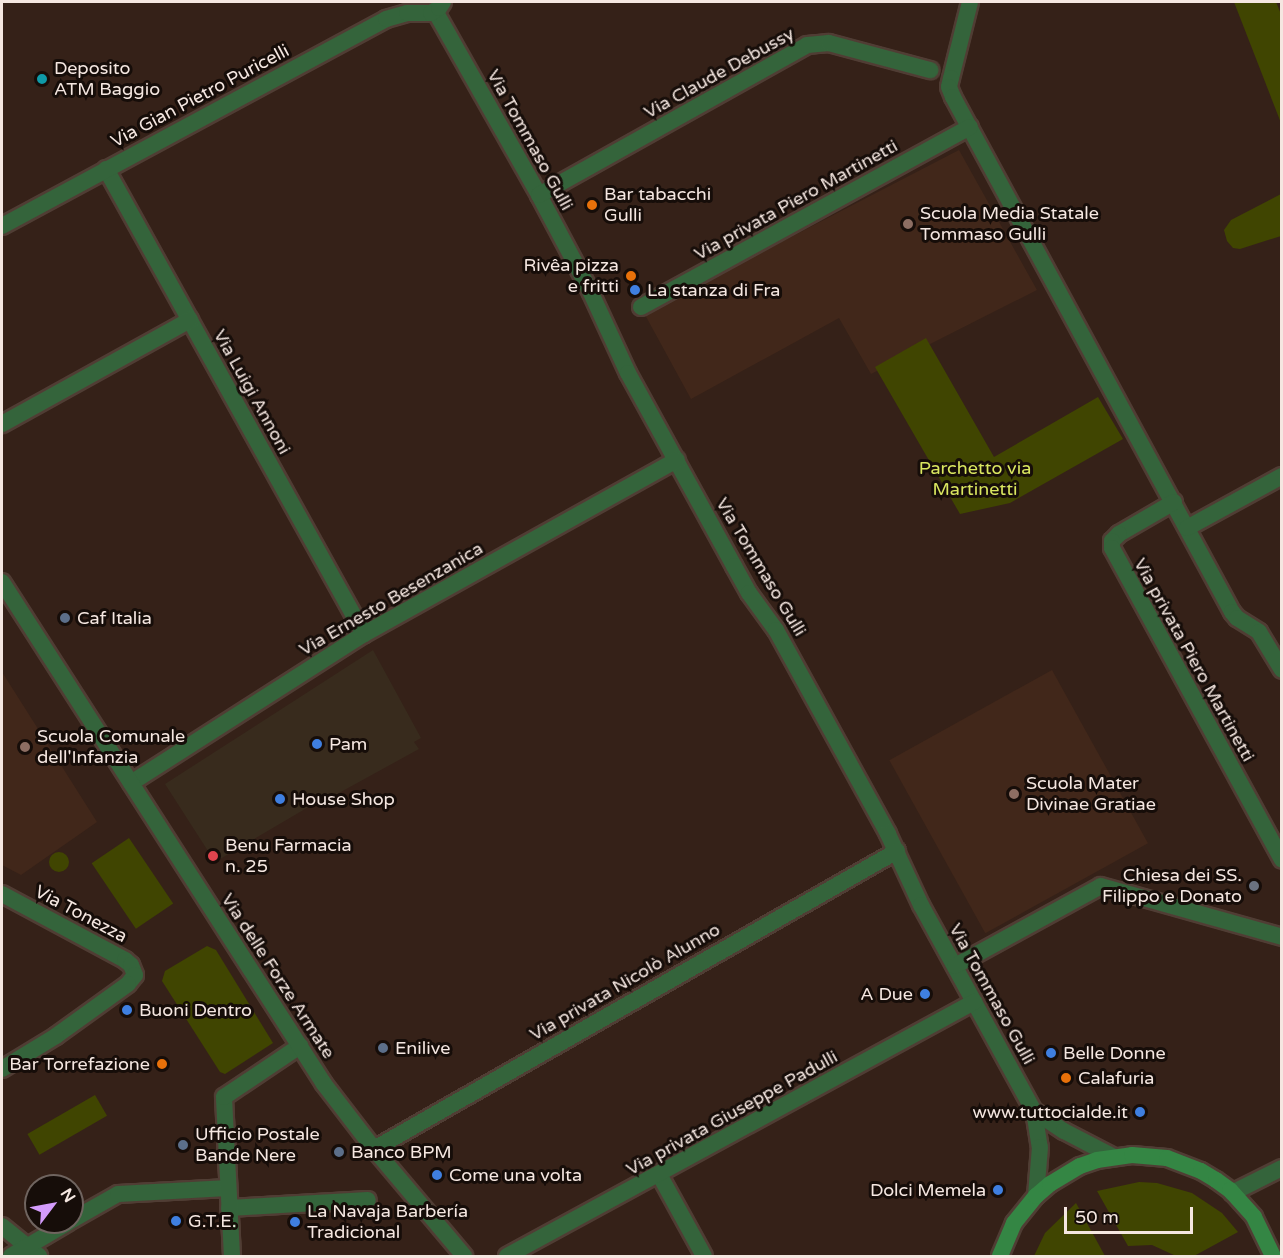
<!DOCTYPE html>
<meta charset="utf-8">
<style>
body{margin:0}
#map{position:relative;width:1283px;height:1258px;overflow:hidden;background:#352118;font-family:"Varela Round",sans-serif}
div>[style]{position:absolute}
.commercial>*{inset:0;background:#382b1d}
.built>*{inset:0;background:#41271a;transform-origin:0 0}
.green>*{inset:0;background:#404501;transform-origin:0 0}
.round{border-radius:50%}
.roads{filter:drop-shadow(2px 0 #503d34) drop-shadow(-2px 0 #503d34) drop-shadow(0 2px #503d34) drop-shadow(0 -2px #503d34)}
.minor>*{height:16px;margin:-8px;padding:0 8px;transform-origin:8px;border-radius:8px;background:#34643b}
.tertiary>*{height:16px;margin:-8px;padding:0 8px;transform-origin:8px;border-radius:8px;background:#34643b}
.secondary>*{height:16px;margin:-8px;padding:0 8px;transform-origin:8px;border-radius:8px;background:#348644}
.dots>*{width:16px;height:16px;translate:-50% -50%;box-sizing:border-box;border:3px solid #160d09;border-radius:50%}
span{translate:-50% -50%;white-space:nowrap;text-align:center;line-height:1.15;-webkit-text-stroke:6px #160d09;paint-order:stroke}
.poi-label{font-size:18px;color:#f5e7e1}
.left{translate:0 -50%;text-align:left}
.right{translate:-100% -50%;text-align:right}
.street-label{font-size:18px;color:#f5e7e1}
.park-label{font-size:18px;color:#dae760}
.frame{position:absolute;inset:0;border:3px solid #f5e7e1;pointer-events:none}
.north{position:absolute;left:24px;top:1174px;width:60px;height:60px;box-sizing:border-box;background:#160d09;border:2px solid #6f645f;border-radius:50%;rotate:58deg;font-size:16px;font-weight:700;line-height:24px;text-align:center;color:#f5e7e1}
.north::after{content:'';display:block;margin:auto;width:21px;height:27px;background:#d49cfc;clip-path:polygon(50% 0,100% 100%,50% 72%,0 100%)}
.scale{position:absolute;left:1064px;top:1207px;width:129px;height:27px;box-sizing:border-box;border:3px solid #f5e7e1;border-top:0;padding-left:8px;font-size:18px;line-height:21px;white-space:nowrap;color:#f5e7e1;-webkit-text-stroke:4px #160d09;paint-order:stroke}
</style>
<div id="map">
<div class="commercial">
<i style="clip-path:polygon(373px 650px,421px 738px,414px 742px,419px 749px,319px 804px,317px 802px,215px 862px,165px 784px)"></i>
</div>
<div class="built">
<i style="clip-path:polygon(959px 150px,1037px 290px,871px 374px,839px 318px,691px 399px,644px 313px)"></i>
<i style="left:1052px;top:670px;width:198px;height:186px;rotate:61deg"></i>
<i style="clip-path:polygon(2px 672px,97px 822px,21px 875px,2px 865px)"></i>
</div>
<div class="green">
<i style="clip-path:polygon(1234px 2px,1276px 2px,1281px 14px,1281px 123px)"></i>
<i style="clip-path:polygon(1281px 194px,1281px 236px,1240px 249px,1233px 248px,1227px 241px,1224px 230px,1231px 220px)"></i>
<i style="clip-path:polygon(926px 338px,994px 457px,1098px 397px,1123px 439px,1010px 503px,960px 514px,875px 367px)"></i>
<i style="left:129px;top:838px;width:79px;height:45px;rotate:56deg"></i>
<i class="round" style="left:49px;top:852px;width:20px;height:20px"></i>
<i style="clip-path:polygon(207px 946px,216px 950px,273px 1043px,225px 1074px,220px 1072px,162px 981px,165px 971px)"></i>
<i style="left:95px;top:1095px;width:24px;height:78px;rotate:60deg"></i>
<i style="clip-path:polygon(1139px 1182px,1157px 1183px,1192px 1193px,1222px 1213px,1238px 1232px,1194px 1256px,1176px 1256px,1152px 1245px,1128px 1246px,1097px 1191px)"></i>
<i style="clip-path:polygon(1076px 1203px,1105px 1256px,1034px 1256px,1045px 1233px)"></i>
</div>
<div class="roads">
<div class="minor">
<i style="left:970px;top:2px;width:78px;rotate:104deg"></i>
<i style="left:951px;top:78px;width:9px;rotate:103deg"></i>
<i style="left:949px;top:87px;width:11px;rotate:68deg"></i>
<i style="left:953px;top:97px;width:586px;rotate:61.55deg"></i>
<i style="left:1232px;top:612px;width:8px;rotate:50deg"></i>
<i style="left:1237px;top:618px;width:26px;rotate:32deg"></i>
<i style="left:1259px;top:632px;width:44px;rotate:58.8deg"></i>
<i style="left:435px;top:11px;width:211px;rotate:60.5deg"></i>
<i style="left:539px;top:195px;width:111px;rotate:62deg"></i>
<i style="left:591px;top:293px;width:88px;rotate:65.2deg"></i>
<i style="left:628px;top:373px;width:220px;rotate:61.2deg"></i>
<i style="left:734px;top:566px;width:31px;rotate:61deg"></i>
<i style="left:749px;top:593px;width:46px;rotate:53.9deg"></i>
<i style="left:776px;top:630px;width:233px;rotate:61.2deg"></i>
<i style="left:888px;top:834px;width:78px;rotate:65.1deg"></i>
<i style="left:921px;top:905px;width:235px;rotate:61.3deg"></i>
<i style="left:1034px;top:1111px;width:36px;rotate:81deg"></i>
<i style="left:1040px;top:1147px;width:49px;rotate:94.7deg"></i>
<i style="left:106px;top:169px;width:532px;rotate:60.98deg"></i>
<i style="left:539px;top:195px;width:307px;rotate:-29.2deg"></i>
<i style="left:807px;top:45px;width:22px;rotate:-5deg"></i>
<i style="left:829px;top:43px;width:105px;rotate:15deg"></i>
<i style="left:2px;top:226px;width:436px;rotate:-28.3deg"></i>
<i style="left:386px;top:19px;width:22px;rotate:-16deg"></i>
<i style="left:407px;top:13px;width:24px"></i>
<i style="left:431px;top:13px;width:9px;rotate:-32deg"></i>
<i style="left:439px;top:8px;width:7px;rotate:-56deg"></i>
<i style="left:641px;top:307px;width:375px;rotate:-28.7deg"></i>
<i style="left:2px;top:424px;width:215px;rotate:-29deg"></i>
<i style="left:1174px;top:502px;width:64px;rotate:149.8deg"></i>
<i style="left:1119px;top:534px;width:10px;rotate:135deg"></i>
<i style="left:1112px;top:541px;width:7px;rotate:90deg"></i>
<i style="left:1112px;top:548px;width:355px;rotate:61.4deg"></i>
<i style="left:1187px;top:528px;width:108px;rotate:-28.7deg"></i>
<i style="left:131px;top:783px;width:277px;rotate:-32.6deg"></i>
<i style="left:364px;top:634px;width:358px;rotate:-29.1deg"></i>
<i style="left:2px;top:894px;width:140px;rotate:28.2deg"></i>
<i style="left:125px;top:960px;width:8px;rotate:40deg"></i>
<i style="left:131px;top:965px;width:11px;rotate:68deg"></i>
<i style="left:135px;top:975px;width:11px;rotate:128deg"></i>
<i style="left:128px;top:984px;width:89px;rotate:144.2deg"></i>
<i style="left:56px;top:1036px;width:63px;rotate:148.6deg"></i>
<i style="left:955px;top:966px;width:166px;rotate:-28.7deg"></i>
<i style="left:1101px;top:886px;width:188px;rotate:15.7deg"></i>
<i style="left:1034px;top:1111px;width:36px;rotate:34deg"></i>
<i style="left:1064px;top:1131px;width:56px;rotate:27.5deg"></i>
<i style="left:374px;top:1149px;width:602px;rotate:-29.67deg"></i>
<i style="left:660px;top:1176px;width:91px;rotate:61.2deg"></i>
<i style="left:229px;top:1208px;width:139px;rotate:-3.3deg"></i>
<i style="left:72px;top:1220px;width:53px;rotate:-29.5deg"></i>
<i style="left:118px;top:1194px;width:110px;rotate:-3.1deg"></i>
<i style="left:2px;top:1226px;width:48px;rotate:39deg"></i>
<i style="left:11px;top:1256px;width:67px;rotate:-30.4deg"></i>
<i style="left:232px;top:1256px;width:159px;rotate:-92.9deg"></i>
<i style="left:224px;top:1097px;width:92px;rotate:-33.9deg"></i>
<i style="left:507px;top:1256px;width:532px;rotate:-28.54deg"></i>
</div>
<div class="tertiary">
<i style="left:2px;top:582px;width:596px;rotate:57.32deg"></i>
<i style="left:324px;top:1084px;width:82px;rotate:52.4deg"></i>
<i style="left:374px;top:1149px;width:140px;rotate:49.9deg"></i>
<i style="left:1232px;top:1193px;width:56px;rotate:-26.6deg"></i>
</div>
<div class="secondary">
<i style="left:1000px;top:1256px;width:36px;rotate:-67deg"></i>
<i style="left:1014px;top:1223px;width:35px;rotate:-51deg"></i>
<i style="left:1036px;top:1196px;width:18px;rotate:-41deg"></i>
<i style="left:1050px;top:1184px;width:35px;rotate:-31deg"></i>
<i style="left:1080px;top:1166px;width:18px;rotate:-19deg"></i>
<i style="left:1097px;top:1160px;width:35px;rotate:-8deg"></i>
<i style="left:1132px;top:1155px;width:35px;rotate:5deg"></i>
<i style="left:1167px;top:1158px;width:36px;rotate:21deg"></i>
<i style="left:1201px;top:1171px;width:17px;rotate:31deg"></i>
<i style="left:1216px;top:1180px;width:17px;rotate:36deg"></i>
<i style="left:1230px;top:1190px;width:36px;rotate:48deg"></i>
<i style="left:1254px;top:1217px;width:43px;rotate:64deg"></i>
</div>
</div>
<div class="dots">
<i style="left:42px;top:79px;background:#0f9aa8"></i>
<i style="left:592px;top:205px;background:#e8710a"></i>
<i style="left:908px;top:224px;background:#8d6e63"></i>
<i style="left:631px;top:276px;background:#e8710a"></i>
<i style="left:635px;top:290px;background:#3f7fe0"></i>
<i style="left:65px;top:618px;background:#5c6f8a"></i>
<i style="left:317px;top:744px;background:#3f7fe0"></i>
<i style="left:25px;top:747px;background:#8d6e63"></i>
<i style="left:1014px;top:794px;background:#8d6e63"></i>
<i style="left:280px;top:799px;background:#3f7fe0"></i>
<i style="left:213px;top:856px;background:#e0444e"></i>
<i style="left:1254px;top:886px;background:#6b7280"></i>
<i style="left:925px;top:994px;background:#3f7fe0"></i>
<i style="left:127px;top:1010px;background:#3f7fe0"></i>
<i style="left:383px;top:1048px;background:#5c6f8a"></i>
<i style="left:1051px;top:1053px;background:#3f7fe0"></i>
<i style="left:162px;top:1064px;background:#e8710a"></i>
<i style="left:1066px;top:1078px;background:#e8710a"></i>
<i style="left:1140px;top:1112px;background:#3f7fe0"></i>
<i style="left:183px;top:1145px;background:#5c6f8a"></i>
<i style="left:339px;top:1152px;background:#5c6f8a"></i>
<i style="left:437px;top:1175px;background:#3f7fe0"></i>
<i style="left:998px;top:1190px;background:#3f7fe0"></i>
<i style="left:176px;top:1221px;background:#3f7fe0"></i>
<i style="left:295px;top:1222px;background:#3f7fe0"></i>
</div>
<div class="poi-label">
<span class="left" style="left:54px;top:79px">Deposito<br>ATM Baggio</span>
<span class="left" style="left:604px;top:205px">Bar tabacchi<br>Gulli</span>
<span class="left" style="left:920px;top:224px">Scuola Media Statale<br>Tommaso Gulli</span>
<span class="right" style="left:619px;top:276px">Rivêa pizza<br>e fritti</span>
<span class="left" style="left:647px;top:290px">La stanza di Fra</span>
<span class="left" style="left:77px;top:618px">Caf Italia</span>
<span class="left" style="left:37px;top:747px">Scuola Comunale<br>dell'Infanzia</span>
<span class="left" style="left:329px;top:744px">Pam</span>
<span class="left" style="left:1026px;top:794px">Scuola Mater<br>Divinae Gratiae</span>
<span class="left" style="left:292px;top:799px">House Shop</span>
<span class="left" style="left:225px;top:856px">Benu Farmacia<br>n. 25</span>
<span class="right" style="left:1242px;top:886px">Chiesa dei SS.<br>Filippo e Donato</span>
<span class="right" style="left:913px;top:994px">A Due</span>
<span class="left" style="left:139px;top:1010px">Buoni Dentro</span>
<span class="left" style="left:395px;top:1048px">Enilive</span>
<span class="left" style="left:1063px;top:1053px">Belle Donne</span>
<span class="right" style="left:150px;top:1064px">Bar Torrefazione</span>
<span class="left" style="left:1078px;top:1078px">Calafuria</span>
<span class="right" style="left:1128px;top:1112px">www.tuttocialde.it</span>
<span class="left" style="left:195px;top:1145px">Ufficio Postale<br>Bande Nere</span>
<span class="left" style="left:351px;top:1152px">Banco BPM</span>
<span class="left" style="left:449px;top:1175px">Come una volta</span>
<span class="right" style="left:986px;top:1190px">Dolci Memela</span>
<span class="left" style="left:307px;top:1222px">La Navaja Barbería<br>Tradicional</span>
<span class="left" style="left:188px;top:1221px">G.T.E.</span>
</div>
<div class="street-label">
<span style="left:719px;top:73px;rotate:-29deg">Via Claude Debussy</span>
<span style="left:200px;top:96px;rotate:-28deg">Via Gian Pietro Puricelli</span>
<span style="left:530px;top:140px;rotate:61deg">Via Tommaso Gulli</span>
<span style="left:796px;top:200px;rotate:-29deg">Via privata Piero Martinetti</span>
<span style="left:252px;top:392px;rotate:61deg">Via Luigi Annoni</span>
<span style="left:761px;top:567px;rotate:59deg">Via Tommaso Gulli</span>
<span style="left:391px;top:599px;rotate:-30deg">Via Ernesto Besenzanica</span>
<span style="left:1194px;top:660px;rotate:61deg">Via privata Piero Martinetti</span>
<span style="left:81px;top:914px;rotate:28deg">Via Tonezza</span>
<span style="left:278px;top:976px;rotate:57deg">Via delle Forze Armate</span>
<span style="left:625px;top:982px;rotate:-30deg">Via privata Nicolò Alunno</span>
<span style="left:992px;top:994px;rotate:61deg">Via Tommaso Gulli</span>
<span style="left:732px;top:1113px;rotate:-29deg">Via privata Giuseppe Padulli</span>
</div>
<div class="park-label">
<span style="left:975px;top:479px">Parchetto via<br>Martinetti</span>
</div>
<div class="frame"></div>
<div class="north">N</div>
<div class="scale">50 m</div>
</div>
